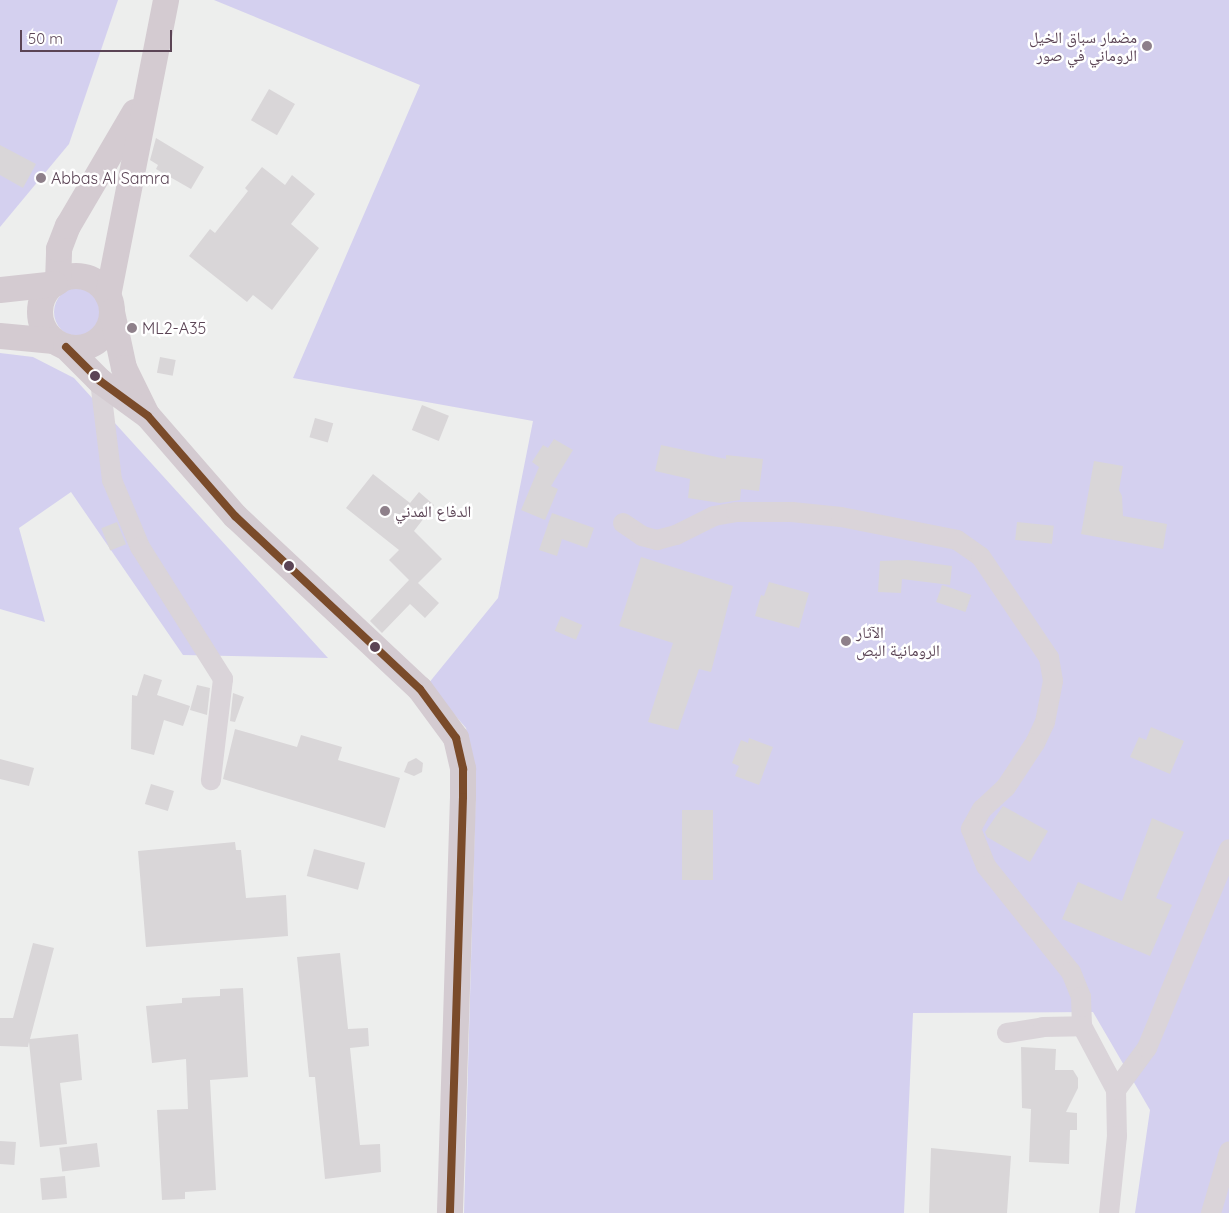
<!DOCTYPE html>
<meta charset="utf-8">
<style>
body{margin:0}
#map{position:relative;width:1229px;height:1213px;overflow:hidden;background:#edeeed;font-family:Quicksand,"Noto Naskh Arabic",sans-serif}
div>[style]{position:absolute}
.green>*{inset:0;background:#d4d0ef}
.round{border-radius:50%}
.building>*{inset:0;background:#d9d6d8;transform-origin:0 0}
.minor>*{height:20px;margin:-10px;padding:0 10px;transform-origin:10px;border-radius:10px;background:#dad4d9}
.major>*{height:26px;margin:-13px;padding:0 13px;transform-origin:13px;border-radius:13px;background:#d4cbd1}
.major>.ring{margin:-13px;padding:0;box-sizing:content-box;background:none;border:26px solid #d4cbd1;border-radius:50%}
.bus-1>*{height:8px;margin:-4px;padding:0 4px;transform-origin:4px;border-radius:4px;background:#7a4b2a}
.dots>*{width:14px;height:14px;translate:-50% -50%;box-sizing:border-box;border:2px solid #fff;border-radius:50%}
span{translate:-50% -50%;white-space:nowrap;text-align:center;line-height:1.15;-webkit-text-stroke:5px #fff;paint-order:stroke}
.poi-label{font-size:16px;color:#5b4455}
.right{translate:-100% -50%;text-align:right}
.left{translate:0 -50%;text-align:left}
.scale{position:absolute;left:20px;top:30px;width:152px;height:22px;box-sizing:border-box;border:2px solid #5b4455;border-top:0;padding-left:6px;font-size:15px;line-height:18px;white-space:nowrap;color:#5b4455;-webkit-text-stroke:4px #fff;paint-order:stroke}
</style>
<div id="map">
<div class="green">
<i style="clip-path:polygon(0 0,118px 0,69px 144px,0 227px)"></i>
<i style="clip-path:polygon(214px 0,1229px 0,1229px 1213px,1135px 1213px,1150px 1110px,1093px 1012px,913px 1013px,904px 1213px,464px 1213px,476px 782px,466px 728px,428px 684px,498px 598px,533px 421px,293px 378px,420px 85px)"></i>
<i class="round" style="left:54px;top:287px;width:50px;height:50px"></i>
<i style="clip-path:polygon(0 353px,33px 357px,74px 378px,328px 658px,183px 655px,71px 492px,19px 528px,45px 622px,0 609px)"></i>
</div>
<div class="building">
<i style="left:269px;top:89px;width:30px;height:36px;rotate:30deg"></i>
<i style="clip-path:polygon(156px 138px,204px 167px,191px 189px,156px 169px,158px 165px,150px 160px)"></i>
<i style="clip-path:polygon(0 145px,36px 164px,23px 188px,0 175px)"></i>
<i style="clip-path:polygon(262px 167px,285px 185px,292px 175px,315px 194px,291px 224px,319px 248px,272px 310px,253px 295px,247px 302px,189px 256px,210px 229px,215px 233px,248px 191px,245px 188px)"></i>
<i style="left:160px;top:357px;width:16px;height:16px;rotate:11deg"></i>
<i style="left:422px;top:405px;width:29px;height:27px;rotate:22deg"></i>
<i style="left:315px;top:418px;width:19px;height:20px;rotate:16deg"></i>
<i style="clip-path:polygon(554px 439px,573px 450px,551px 486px,558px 489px,545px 520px,521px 510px,539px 467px,532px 462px,543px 445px,548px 448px)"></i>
<i style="clip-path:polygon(661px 445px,726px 459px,726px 455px,763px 459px,759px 491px,741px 489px,740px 500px,720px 503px,688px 498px,690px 479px,655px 471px)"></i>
<i style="clip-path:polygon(1094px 461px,1123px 466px,1119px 490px,1122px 496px,1123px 516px,1167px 524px,1163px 549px,1081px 534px)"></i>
<i style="clip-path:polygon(373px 474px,410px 503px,419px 492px,434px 505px,414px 531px,442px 559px,418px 583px,439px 603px,425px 618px,410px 604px,382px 633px,370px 621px,409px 580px,389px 560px,399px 550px,346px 508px)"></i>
<i style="clip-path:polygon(552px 513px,594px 528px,587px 548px,562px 539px,557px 556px,539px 550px)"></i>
<i style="left:117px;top:522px;width:24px;height:17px;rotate:68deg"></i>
<i style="left:1017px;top:522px;width:37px;height:18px;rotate:6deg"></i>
<i style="clip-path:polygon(641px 557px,733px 586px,711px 672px,699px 669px,678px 730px,648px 722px,673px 643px,619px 626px)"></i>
<i style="clip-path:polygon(908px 560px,952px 566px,950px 585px,902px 579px,901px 593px,878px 592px,880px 561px)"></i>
<i style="clip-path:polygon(769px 582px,809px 593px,799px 628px,755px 616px,761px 595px,764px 596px)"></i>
<i style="left:942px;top:585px;width:31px;height:18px;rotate:19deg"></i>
<i style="left:561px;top:616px;width:23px;height:16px;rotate:23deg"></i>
<i style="clip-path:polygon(144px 674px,162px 680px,157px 695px,190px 706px,183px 726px,164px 720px,154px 755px,131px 749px,132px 695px,137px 696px)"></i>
<i style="clip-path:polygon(197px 685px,210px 688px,207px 715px,190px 710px)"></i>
<i style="clip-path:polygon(233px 693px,244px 697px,235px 722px,230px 721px)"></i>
<i style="clip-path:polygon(1151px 727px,1184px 741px,1170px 774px,1130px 757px,1139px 737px,1146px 740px)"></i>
<i style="clip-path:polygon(235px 729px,297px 747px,301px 735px,342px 747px,338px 760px,400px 778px,385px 828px,223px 779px)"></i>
<i style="clip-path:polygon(749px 738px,773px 747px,759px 785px,735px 776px,739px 766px,732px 763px,741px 740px,748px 743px)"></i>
<i style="clip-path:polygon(416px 758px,423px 763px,422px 772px,414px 776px,404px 772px,408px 762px)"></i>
<i style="clip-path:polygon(0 759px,34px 768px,29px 786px,0 779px)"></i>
<i style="left:151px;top:784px;width:24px;height:21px;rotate:17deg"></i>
<i style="clip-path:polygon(1003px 806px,1048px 831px,1030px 862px,987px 837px,985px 832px)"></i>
<i style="left:682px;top:810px;width:31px;height:70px"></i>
<i style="clip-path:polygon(1152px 818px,1184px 832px,1156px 898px,1172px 905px,1150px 956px,1062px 919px,1078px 882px,1122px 901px)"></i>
<i style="clip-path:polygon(235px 842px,236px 850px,241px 850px,246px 898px,286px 895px,288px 936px,146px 947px,138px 851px)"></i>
<i style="left:314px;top:849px;width:53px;height:28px;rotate:15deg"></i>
<i style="clip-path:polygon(33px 943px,54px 948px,30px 1039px,78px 1034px,82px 1080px,60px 1083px,67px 1144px,40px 1147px,29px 1042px,28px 1047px,0 1046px,0 1018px,13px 1018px)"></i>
<i style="clip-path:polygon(340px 953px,348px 1029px,368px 1028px,369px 1046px,350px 1048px,360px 1145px,380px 1144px,381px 1172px,325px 1179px,315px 1077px,309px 1077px,297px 957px)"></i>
<i style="clip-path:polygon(243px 988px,248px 1077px,210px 1080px,216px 1190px,185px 1192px,185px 1199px,162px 1200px,157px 1110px,188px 1109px,186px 1059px,152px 1063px,146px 1006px,182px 1003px,182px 998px,220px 996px,220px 989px)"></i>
<i style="clip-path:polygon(1021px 1047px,1056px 1049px,1055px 1070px,1073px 1070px,1078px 1078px,1078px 1088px,1066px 1112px,1077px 1113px,1077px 1130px,1070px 1130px,1069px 1164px,1029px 1162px,1031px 1109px,1022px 1108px)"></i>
<i style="left:0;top:1141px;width:16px;height:23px;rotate:4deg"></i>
<i style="left:97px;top:1143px;width:24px;height:38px;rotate:83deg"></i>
<i style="clip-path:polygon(931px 1148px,1011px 1156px,1007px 1213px,929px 1213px)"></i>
<i style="left:65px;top:1176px;width:22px;height:25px;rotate:85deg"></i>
</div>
<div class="minor">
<i style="left:100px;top:381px;width:100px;rotate:83.1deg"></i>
<i style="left:112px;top:480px;width:73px;rotate:67.3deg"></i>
<i style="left:140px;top:547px;width:156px;rotate:57.8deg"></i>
<i style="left:223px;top:679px;width:102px;rotate:96.8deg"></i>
<i style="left:623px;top:523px;width:23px;rotate:34deg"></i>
<i style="left:642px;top:536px;width:16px;rotate:15deg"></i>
<i style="left:657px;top:540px;width:20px;rotate:-15deg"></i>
<i style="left:676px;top:535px;width:42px;rotate:-26.6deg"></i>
<i style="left:714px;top:516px;width:22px;rotate:-10deg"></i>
<i style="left:736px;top:512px;width:56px"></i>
<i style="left:792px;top:512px;width:49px;rotate:5.8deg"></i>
<i style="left:841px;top:517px;width:118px;rotate:11.2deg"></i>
<i style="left:957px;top:540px;width:29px;rotate:35deg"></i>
<i style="left:981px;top:557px;width:122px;rotate:56deg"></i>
<i style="left:1049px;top:658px;width:23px;rotate:80deg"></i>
<i style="left:1053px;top:681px;width:42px;rotate:101deg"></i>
<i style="left:1045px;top:722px;width:23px;rotate:115deg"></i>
<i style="left:1035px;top:743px;width:53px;rotate:123.4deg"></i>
<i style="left:1006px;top:787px;width:33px;rotate:137deg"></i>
<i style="left:982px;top:809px;width:23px;rotate:119deg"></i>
<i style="left:971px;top:829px;width:40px;rotate:68deg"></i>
<i style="left:986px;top:866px;width:136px;rotate:51.3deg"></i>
<i style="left:1071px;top:972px;width:27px;rotate:68deg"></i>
<i style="left:1081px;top:997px;width:29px;rotate:88deg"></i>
<i style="left:1082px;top:1026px;width:72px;rotate:62deg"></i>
<i style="left:1116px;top:1090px;width:46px;rotate:88.8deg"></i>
<i style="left:1117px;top:1136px;width:77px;rotate:95.9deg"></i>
<i style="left:1007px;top:1033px;width:36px;rotate:-9deg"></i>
<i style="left:1043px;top:1027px;width:39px;rotate:-1deg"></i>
<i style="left:1116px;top:1090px;width:52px;rotate:-53.6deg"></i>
<i style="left:1147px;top:1048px;width:215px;rotate:-67.6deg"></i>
<i style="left:1211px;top:1213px;width:64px;rotate:-73.6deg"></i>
</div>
<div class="major">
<i class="ring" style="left:40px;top:276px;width:46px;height:46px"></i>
<i style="left:58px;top:282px;width:33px;rotate:-88deg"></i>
<i style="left:59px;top:249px;width:25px;rotate:-69deg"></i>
<i style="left:68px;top:226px;width:132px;rotate:-59.6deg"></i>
<i style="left:0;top:290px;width:55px;rotate:-6.2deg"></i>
<i style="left:108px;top:296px;width:302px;rotate:-78.9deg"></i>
<i style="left:112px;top:312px;width:57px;rotate:77.9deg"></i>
<i style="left:124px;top:368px;width:50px;rotate:63.9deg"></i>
<i style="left:0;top:336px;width:54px;rotate:5.3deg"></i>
<i style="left:66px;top:347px;width:48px;rotate:45deg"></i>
<i style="left:100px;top:381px;width:59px;rotate:36.1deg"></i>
<i style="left:148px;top:416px;width:133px;rotate:49deg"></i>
<i style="left:235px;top:516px;width:253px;rotate:43.1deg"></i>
<i style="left:420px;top:689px;width:61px;rotate:53.7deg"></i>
<i style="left:456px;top:738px;width:32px;rotate:77deg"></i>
<i style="left:463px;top:769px;width:28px;rotate:90deg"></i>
<i style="left:463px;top:797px;width:416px;rotate:91.8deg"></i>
</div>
<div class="bus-1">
<i style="left:66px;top:347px;width:48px;rotate:45deg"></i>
<i style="left:100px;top:381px;width:59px;rotate:36.1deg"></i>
<i style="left:148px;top:416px;width:133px;rotate:49deg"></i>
<i style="left:235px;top:516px;width:253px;rotate:43.1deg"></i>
<i style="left:420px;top:689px;width:61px;rotate:53.7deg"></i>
<i style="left:456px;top:738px;width:32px;rotate:77deg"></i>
<i style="left:463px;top:769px;width:28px;rotate:90deg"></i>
<i style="left:463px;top:797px;width:416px;rotate:91.8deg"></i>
</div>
<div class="dots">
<i style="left:1147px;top:46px;background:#8e808a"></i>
<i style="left:41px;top:178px;background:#8e808a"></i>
<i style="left:132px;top:328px;background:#8e808a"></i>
<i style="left:95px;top:376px;background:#5b4455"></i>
<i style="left:385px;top:511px;background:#8e808a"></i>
<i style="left:289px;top:566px;background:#5b4455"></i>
<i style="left:846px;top:641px;background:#8e808a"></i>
<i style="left:375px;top:647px;background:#5b4455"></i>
</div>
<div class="poi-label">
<span class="right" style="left:1137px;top:46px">مضمار سباق الخيل<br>الروماني في صور</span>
<span class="left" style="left:51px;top:178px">Abbas Al Samra</span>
<span class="left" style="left:142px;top:328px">ML2-A35</span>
<span class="left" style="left:395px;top:511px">الدفاع المدني</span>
<span class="left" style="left:856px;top:641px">الآثار<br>الرومانية البص</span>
</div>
<div class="scale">50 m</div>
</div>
